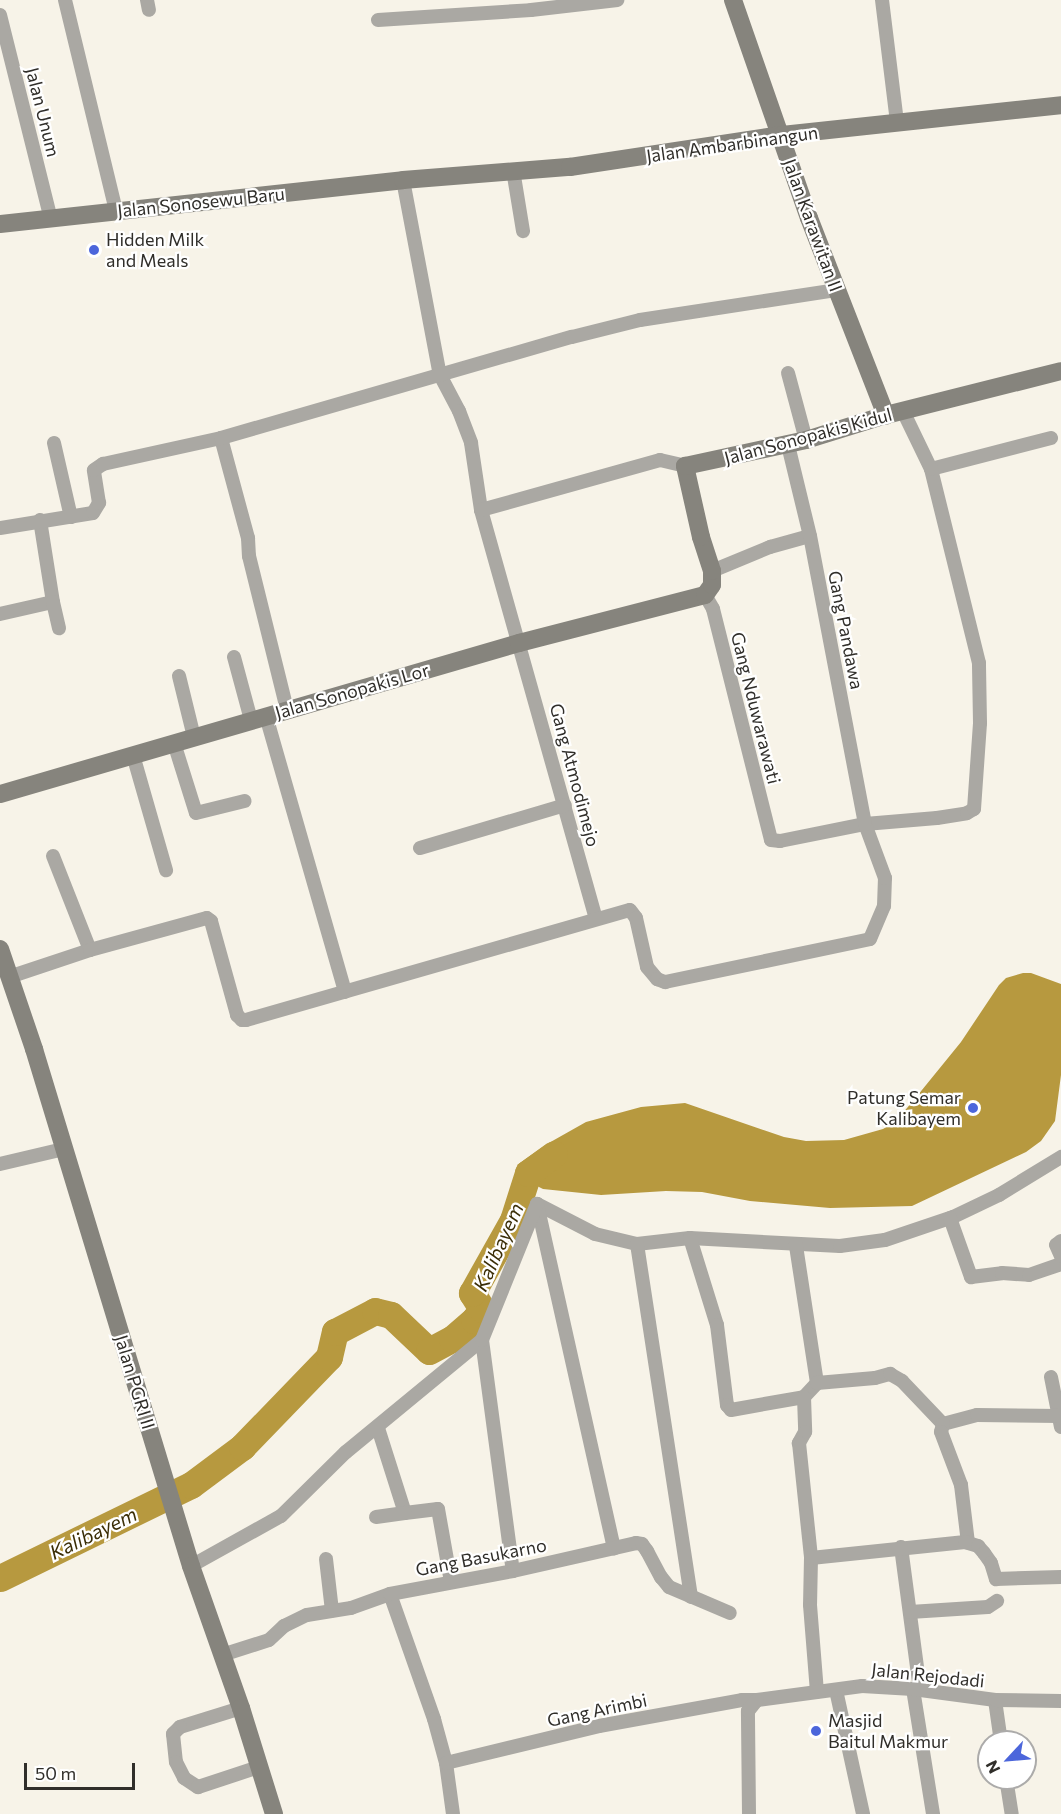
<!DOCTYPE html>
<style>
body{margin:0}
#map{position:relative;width:1061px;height:1814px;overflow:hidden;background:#f7f3e8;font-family:Commissioner,sans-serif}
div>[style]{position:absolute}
.water>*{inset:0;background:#b7993f}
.river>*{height:27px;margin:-13.5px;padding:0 13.5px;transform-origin:13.5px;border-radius:13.5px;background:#b7993f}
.street>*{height:14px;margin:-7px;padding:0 7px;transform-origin:7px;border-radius:7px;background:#aaa8a3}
.secondary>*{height:18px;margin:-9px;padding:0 9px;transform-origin:9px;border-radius:9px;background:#86847d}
.dots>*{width:16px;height:16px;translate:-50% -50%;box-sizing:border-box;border:3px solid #fff;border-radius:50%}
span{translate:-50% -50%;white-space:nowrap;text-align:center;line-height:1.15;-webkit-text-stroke:4.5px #fff;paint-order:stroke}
.street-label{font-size:18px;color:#302e2a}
.poi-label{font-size:18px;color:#302e2a}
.left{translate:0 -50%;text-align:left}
.right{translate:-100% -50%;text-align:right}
.water-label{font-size:20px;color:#3b2e07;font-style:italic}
.north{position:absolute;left:977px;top:1730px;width:60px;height:60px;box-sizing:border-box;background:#fff;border:2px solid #acabaa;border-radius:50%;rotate:244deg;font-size:16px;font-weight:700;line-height:24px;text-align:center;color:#302e2a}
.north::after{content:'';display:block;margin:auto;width:21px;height:27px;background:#4c66db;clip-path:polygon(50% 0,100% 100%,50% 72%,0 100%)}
.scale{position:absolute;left:24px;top:1763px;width:111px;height:27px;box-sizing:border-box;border:3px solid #302e2a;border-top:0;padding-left:8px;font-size:18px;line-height:21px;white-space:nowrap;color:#302e2a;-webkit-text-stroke:4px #fff;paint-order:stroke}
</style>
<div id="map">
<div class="water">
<i style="clip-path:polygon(1023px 973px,1031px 973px,1061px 984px,1061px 1075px,1055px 1121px,1041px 1141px,1026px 1152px,912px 1206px,830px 1208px,750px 1201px,702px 1192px,666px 1191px,601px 1195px,543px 1189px,535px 1185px,517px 1165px,547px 1144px,586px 1122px,641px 1107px,685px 1103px,784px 1137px,806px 1141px,844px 1140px,883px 1129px,895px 1122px,913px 1101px,961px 1042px,999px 985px,1006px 978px)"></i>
</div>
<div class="river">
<i style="left:0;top:1578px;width:212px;rotate:-26deg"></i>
<i style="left:191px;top:1485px;width:64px;rotate:-36.7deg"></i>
<i style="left:242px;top:1447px;width:125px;rotate:-46deg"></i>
<i style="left:329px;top:1357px;width:26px;rotate:-77deg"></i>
<i style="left:335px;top:1332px;width:45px;rotate:-27.7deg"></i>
<i style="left:375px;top:1311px;width:16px;rotate:14deg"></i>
<i style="left:391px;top:1315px;width:52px;rotate:43.5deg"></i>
<i style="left:429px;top:1351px;width:26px;rotate:-28deg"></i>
<i style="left:452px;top:1339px;width:29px;rotate:-41deg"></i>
<i style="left:474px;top:1320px;width:14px;rotate:-54deg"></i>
<i style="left:482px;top:1309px;width:19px;rotate:-122deg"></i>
<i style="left:472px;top:1293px;width:84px;rotate:-60.7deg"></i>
<i style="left:513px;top:1220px;width:49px;rotate:-72.3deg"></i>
<i style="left:528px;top:1173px;width:32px;rotate:-36deg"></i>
</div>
<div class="street">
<i style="left:65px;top:0;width:217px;rotate:76.4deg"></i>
<i style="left:147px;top:0;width:10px;rotate:79deg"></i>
<i style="left:882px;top:0;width:124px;rotate:83deg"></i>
<i style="left:0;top:15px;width:210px;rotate:76deg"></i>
<i style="left:378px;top:20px;width:153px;rotate:-3.7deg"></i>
<i style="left:531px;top:10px;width:87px;rotate:-6.6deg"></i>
<i style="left:513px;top:170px;width:62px;rotate:80.7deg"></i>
<i style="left:403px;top:180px;width:198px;rotate:79.3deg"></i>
<i style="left:440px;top:375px;width:41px;rotate:62.2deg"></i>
<i style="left:459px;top:411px;width:34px;rotate:69deg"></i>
<i style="left:471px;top:443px;width:68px;rotate:81.5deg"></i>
<i style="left:481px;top:510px;width:424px;rotate:74.3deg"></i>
<i style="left:788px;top:373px;width:69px;rotate:75deg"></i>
<i style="left:221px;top:438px;width:104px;rotate:74.9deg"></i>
<i style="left:248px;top:538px;width:18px;rotate:87deg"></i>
<i style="left:249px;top:556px;width:158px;rotate:76.1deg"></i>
<i style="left:54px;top:443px;width:76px;rotate:77.1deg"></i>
<i style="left:931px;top:469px;width:124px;rotate:-14.5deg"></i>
<i style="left:481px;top:510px;width:186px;rotate:-15.6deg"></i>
<i style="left:660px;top:460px;width:26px;rotate:13deg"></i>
<i style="left:40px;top:520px;width:83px;rotate:81deg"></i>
<i style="left:0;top:528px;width:94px;rotate:-9.2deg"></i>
<i style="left:93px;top:513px;width:12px;rotate:-59deg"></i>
<i style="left:99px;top:503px;width:33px;rotate:-99deg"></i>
<i style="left:94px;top:470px;width:11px;rotate:-34deg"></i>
<i style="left:103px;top:464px;width:121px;rotate:-12.4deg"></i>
<i style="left:221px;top:438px;width:365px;rotate:-16.1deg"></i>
<i style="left:572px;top:337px;width:70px;rotate:-14deg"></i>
<i style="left:640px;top:320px;width:198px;rotate:-8.7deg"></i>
<i style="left:712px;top:571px;width:63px;rotate:-22.5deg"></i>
<i style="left:770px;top:547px;width:41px;rotate:-15.4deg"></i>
<i style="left:705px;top:595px;width:16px;rotate:60deg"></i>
<i style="left:713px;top:609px;width:238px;rotate:75.9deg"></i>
<i style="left:771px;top:840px;width:9px;rotate:6deg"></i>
<i style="left:780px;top:841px;width:87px;rotate:-11.3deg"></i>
<i style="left:865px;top:824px;width:72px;rotate:-4.8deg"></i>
<i style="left:937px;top:818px;width:30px;rotate:-9deg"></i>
<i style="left:967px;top:813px;width:8px;rotate:-30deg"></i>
<i style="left:974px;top:809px;width:86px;rotate:-86deg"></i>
<i style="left:980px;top:723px;width:60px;rotate:-91deg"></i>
<i style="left:979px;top:663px;width:200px;rotate:-103.9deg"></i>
<i style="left:931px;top:469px;width:64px;rotate:-115.8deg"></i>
<i style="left:0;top:614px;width:54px;rotate:-12.8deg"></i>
<i style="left:53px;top:602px;width:27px;rotate:77deg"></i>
<i style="left:234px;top:657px;width:65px;rotate:74.9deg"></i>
<i style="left:179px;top:676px;width:63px;rotate:76.2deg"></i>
<i style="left:266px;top:716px;width:287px;rotate:74deg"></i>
<i style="left:174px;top:743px;width:73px;rotate:72.6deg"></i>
<i style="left:196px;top:813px;width:50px;rotate:-13.8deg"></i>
<i style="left:133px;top:755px;width:120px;rotate:74deg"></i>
<i style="left:420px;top:848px;width:151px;rotate:-16.5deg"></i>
<i style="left:53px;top:856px;width:101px;rotate:68.5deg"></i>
<i style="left:9px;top:977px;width:85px;rotate:-18.4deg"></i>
<i style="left:90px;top:950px;width:121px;rotate:-15.3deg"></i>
<i style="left:207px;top:918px;width:5px;rotate:37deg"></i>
<i style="left:211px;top:921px;width:98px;rotate:74.5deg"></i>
<i style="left:237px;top:1015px;width:7px;rotate:45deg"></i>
<i style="left:242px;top:1020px;width:4px"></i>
<i style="left:246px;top:1020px;width:399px;rotate:-16deg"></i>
<i style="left:630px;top:910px;width:10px;rotate:53deg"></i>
<i style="left:636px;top:918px;width:50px;rotate:77.3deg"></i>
<i style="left:647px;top:967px;width:16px;rotate:50deg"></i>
<i style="left:657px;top:979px;width:9px;rotate:21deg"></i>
<i style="left:665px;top:982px;width:209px;rotate:-11.8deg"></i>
<i style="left:870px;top:939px;width:36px;rotate:-67deg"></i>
<i style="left:884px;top:906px;width:28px;rotate:-88deg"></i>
<i style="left:885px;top:878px;width:58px;rotate:-110.3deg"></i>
<i style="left:865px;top:824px;width:293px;rotate:-100.8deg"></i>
<i style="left:810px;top:536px;width:94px;rotate:-103.6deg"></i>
<i style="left:0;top:1164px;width:66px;rotate:-13.2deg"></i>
<i style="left:537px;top:1204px;width:65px;rotate:27.3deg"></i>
<i style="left:595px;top:1234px;width:43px;rotate:13.4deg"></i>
<i style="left:637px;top:1244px;width:53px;rotate:-6.5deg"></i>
<i style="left:690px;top:1238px;width:150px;rotate:3.1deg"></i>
<i style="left:840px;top:1246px;width:45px;rotate:-7.6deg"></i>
<i style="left:885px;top:1240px;width:72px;rotate:-18.7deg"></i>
<i style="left:953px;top:1217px;width:51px;rotate:-25.6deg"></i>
<i style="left:999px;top:1195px;width:73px;rotate:-31.5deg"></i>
<i style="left:537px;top:1204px;width:353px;rotate:77.4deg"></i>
<i style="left:950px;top:1218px;width:63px;rotate:70.4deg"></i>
<i style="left:971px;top:1277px;width:31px;rotate:-7deg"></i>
<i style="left:1002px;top:1273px;width:27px;rotate:4deg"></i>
<i style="left:1029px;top:1275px;width:34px;rotate:-19deg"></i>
<i style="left:690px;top:1238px;width:91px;rotate:72.8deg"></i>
<i style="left:717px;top:1325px;width:81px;rotate:82.9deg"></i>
<i style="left:727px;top:1405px;width:6px;rotate:51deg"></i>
<i style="left:731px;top:1410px;width:74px;rotate:-10.1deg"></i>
<i style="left:804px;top:1397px;width:19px;rotate:-47deg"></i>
<i style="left:817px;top:1383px;width:140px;rotate:-98.7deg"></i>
<i style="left:1061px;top:1241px;width:6px;rotate:141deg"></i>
<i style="left:1056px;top:1245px;width:12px;rotate:66deg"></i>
<i style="left:637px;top:1244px;width:357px;rotate:81.3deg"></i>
<i style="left:482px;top:1340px;width:233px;rotate:82.4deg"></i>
<i style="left:1051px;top:1377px;width:51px;rotate:78.7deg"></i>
<i style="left:817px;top:1383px;width:58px;rotate:-4.9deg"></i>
<i style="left:875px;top:1378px;width:16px;rotate:-15deg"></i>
<i style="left:890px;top:1374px;width:14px;rotate:30deg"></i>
<i style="left:902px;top:1381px;width:59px;rotate:46.4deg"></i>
<i style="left:943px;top:1424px;width:35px;rotate:-15deg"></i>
<i style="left:977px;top:1415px;width:83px;rotate:0.7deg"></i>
<i style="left:804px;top:1397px;width:35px;rotate:88deg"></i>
<i style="left:805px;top:1432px;width:13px;rotate:119deg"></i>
<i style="left:799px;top:1443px;width:116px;rotate:84deg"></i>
<i style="left:811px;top:1558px;width:47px;rotate:91.2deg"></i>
<i style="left:810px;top:1605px;width:87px;rotate:85.4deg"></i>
<i style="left:943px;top:1424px;width:8px;rotate:104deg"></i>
<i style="left:941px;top:1432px;width:57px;rotate:69.3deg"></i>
<i style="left:961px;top:1485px;width:58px;rotate:83.1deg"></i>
<i style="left:378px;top:1428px;width:89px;rotate:72.4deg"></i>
<i style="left:405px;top:1513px;width:33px;rotate:-7deg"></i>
<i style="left:438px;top:1509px;width:74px;rotate:79.9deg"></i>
<i style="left:376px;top:1517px;width:29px;rotate:-8deg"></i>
<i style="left:901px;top:1547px;width:144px;rotate:82.4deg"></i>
<i style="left:811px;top:1558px;width:155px;rotate:-5.9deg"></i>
<i style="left:965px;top:1542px;width:14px;rotate:17deg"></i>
<i style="left:978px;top:1546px;width:9px;rotate:49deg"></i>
<i style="left:984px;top:1553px;width:12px;rotate:55deg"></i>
<i style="left:991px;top:1563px;width:17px;rotate:73deg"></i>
<i style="left:996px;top:1579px;width:65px;rotate:-1.8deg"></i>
<i style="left:326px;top:1559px;width:52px;rotate:83.4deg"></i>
<i style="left:191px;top:1566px;width:103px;rotate:-29.1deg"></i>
<i style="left:281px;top:1516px;width:91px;rotate:-44.6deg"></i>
<i style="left:346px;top:1452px;width:176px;rotate:-39.5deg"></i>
<i style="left:482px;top:1340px;width:147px;rotate:-68deg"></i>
<i style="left:390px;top:1594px;width:133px;rotate:70.6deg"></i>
<i style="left:434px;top:1719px;width:46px;rotate:74.7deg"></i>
<i style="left:446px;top:1763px;width:51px;rotate:82.2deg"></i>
<i style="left:910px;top:1612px;width:78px;rotate:-3.7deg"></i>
<i style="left:988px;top:1607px;width:11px;rotate:-34deg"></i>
<i style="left:222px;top:1655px;width:49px;rotate:-17.7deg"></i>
<i style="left:269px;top:1640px;width:21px;rotate:-43deg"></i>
<i style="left:284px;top:1626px;width:25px;rotate:-26deg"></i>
<i style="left:307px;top:1615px;width:45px;rotate:-9deg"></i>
<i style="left:351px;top:1608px;width:41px;rotate:-19.7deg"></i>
<i style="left:390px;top:1594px;width:125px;rotate:-10.6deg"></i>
<i style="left:513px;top:1571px;width:126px;rotate:-12.8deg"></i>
<i style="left:636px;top:1543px;width:6px;rotate:9deg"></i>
<i style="left:642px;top:1544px;width:9px;rotate:54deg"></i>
<i style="left:647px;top:1551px;width:30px;rotate:62deg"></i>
<i style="left:661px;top:1577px;width:13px;rotate:51deg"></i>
<i style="left:669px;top:1587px;width:66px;rotate:23.1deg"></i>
<i style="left:913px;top:1689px;width:127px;rotate:80.9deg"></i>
<i style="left:836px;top:1690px;width:127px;rotate:77.7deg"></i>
<i style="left:995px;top:1700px;width:42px;rotate:81.9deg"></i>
<i style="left:241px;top:1708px;width:64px;rotate:162.7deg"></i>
<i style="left:180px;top:1727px;width:10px;rotate:135deg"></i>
<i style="left:173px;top:1734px;width:28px;rotate:84deg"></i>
<i style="left:176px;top:1762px;width:18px;rotate:63deg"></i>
<i style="left:184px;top:1778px;width:17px;rotate:33deg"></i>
<i style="left:198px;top:1787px;width:64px;rotate:-18.2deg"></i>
<i style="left:446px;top:1763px;width:157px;rotate:-13.6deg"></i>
<i style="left:599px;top:1726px;width:145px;rotate:-10.3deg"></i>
<i style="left:742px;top:1700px;width:15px"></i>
<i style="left:757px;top:1700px;width:106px;rotate:-7.6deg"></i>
<i style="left:862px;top:1686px;width:51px;rotate:3.4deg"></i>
<i style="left:913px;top:1689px;width:83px;rotate:7.6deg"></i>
<i style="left:995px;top:1700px;width:66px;rotate:0.9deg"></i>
<i style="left:1006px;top:1778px;width:36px;rotate:81deg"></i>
<i style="left:749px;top:1814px;width:103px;rotate:-90.6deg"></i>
<i style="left:748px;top:1711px;width:14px;rotate:-51deg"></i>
</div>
<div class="secondary">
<i style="left:733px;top:0;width:231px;rotate:70.8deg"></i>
<i style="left:809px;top:218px;width:212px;rotate:68.7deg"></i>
<i style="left:0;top:224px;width:405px;rotate:-6.2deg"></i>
<i style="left:403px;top:180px;width:168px;rotate:-4.5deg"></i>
<i style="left:570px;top:167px;width:214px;rotate:-8.6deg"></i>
<i style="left:782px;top:135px;width:281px;rotate:-6.1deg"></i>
<i style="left:0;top:794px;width:541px;rotate:-16.22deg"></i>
<i style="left:519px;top:643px;width:192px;rotate:-14.5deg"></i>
<i style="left:705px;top:595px;width:12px;rotate:-55deg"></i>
<i style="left:712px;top:585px;width:14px;rotate:-90deg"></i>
<i style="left:712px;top:571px;width:36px;rotate:-108deg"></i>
<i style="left:701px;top:537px;width:73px;rotate:-102.7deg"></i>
<i style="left:685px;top:466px;width:124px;rotate:-12.1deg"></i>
<i style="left:806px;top:440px;width:84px;rotate:-17.4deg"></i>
<i style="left:886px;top:415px;width:180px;rotate:-14.1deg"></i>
<i style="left:0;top:949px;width:106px;rotate:71.2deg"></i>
<i style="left:34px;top:1049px;width:540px;rotate:73.11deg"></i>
<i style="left:191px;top:1566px;width:151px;rotate:70.6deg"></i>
<i style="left:241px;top:1708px;width:111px;rotate:72.7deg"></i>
</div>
<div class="dots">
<i style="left:94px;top:250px;background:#4c66db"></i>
<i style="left:973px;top:1108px;background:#4c66db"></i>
<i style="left:816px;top:1731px;background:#4c66db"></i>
</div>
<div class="street-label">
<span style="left:43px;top:112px;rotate:76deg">Jalan Unum</span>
<span style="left:732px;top:144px;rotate:-8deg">Jalan Ambarbinangun</span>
<span style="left:201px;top:202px;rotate:-6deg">Jalan Sonosewu Baru</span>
<span style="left:813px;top:225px;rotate:70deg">Jalan Karawitan II</span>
<span style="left:808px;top:436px;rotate:-15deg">Jalan Sonopakis Kidul</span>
<span style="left:846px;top:630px;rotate:79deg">Gang Pandawa</span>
<span style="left:352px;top:691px;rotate:-16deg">Jalan Sonopakis Lor</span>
<span style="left:756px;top:708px;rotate:76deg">Gang Nduwarawati</span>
<span style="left:575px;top:775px;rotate:75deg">Gang Atmodimejo</span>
<span style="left:135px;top:1382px;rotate:73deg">Jalan PGRI II</span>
<span style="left:481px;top:1557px;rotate:-11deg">Gang Basukarno</span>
<span style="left:928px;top:1675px;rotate:6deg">Jalan Rejodadi</span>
<span style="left:597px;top:1710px;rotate:-12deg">Gang Arimbi</span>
</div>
<div class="poi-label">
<span class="left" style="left:106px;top:250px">Hidden Milk<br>and Meals</span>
<span class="right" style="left:961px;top:1108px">Patung Semar<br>Kalibayem</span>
<span class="left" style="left:828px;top:1731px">Masjid<br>Baitul Makmur</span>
</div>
<div class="water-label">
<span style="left:498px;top:1247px;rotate:-66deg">Kalibayem</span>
<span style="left:93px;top:1533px;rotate:-26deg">Kalibayem</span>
</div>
<div class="north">N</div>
<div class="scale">50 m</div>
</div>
